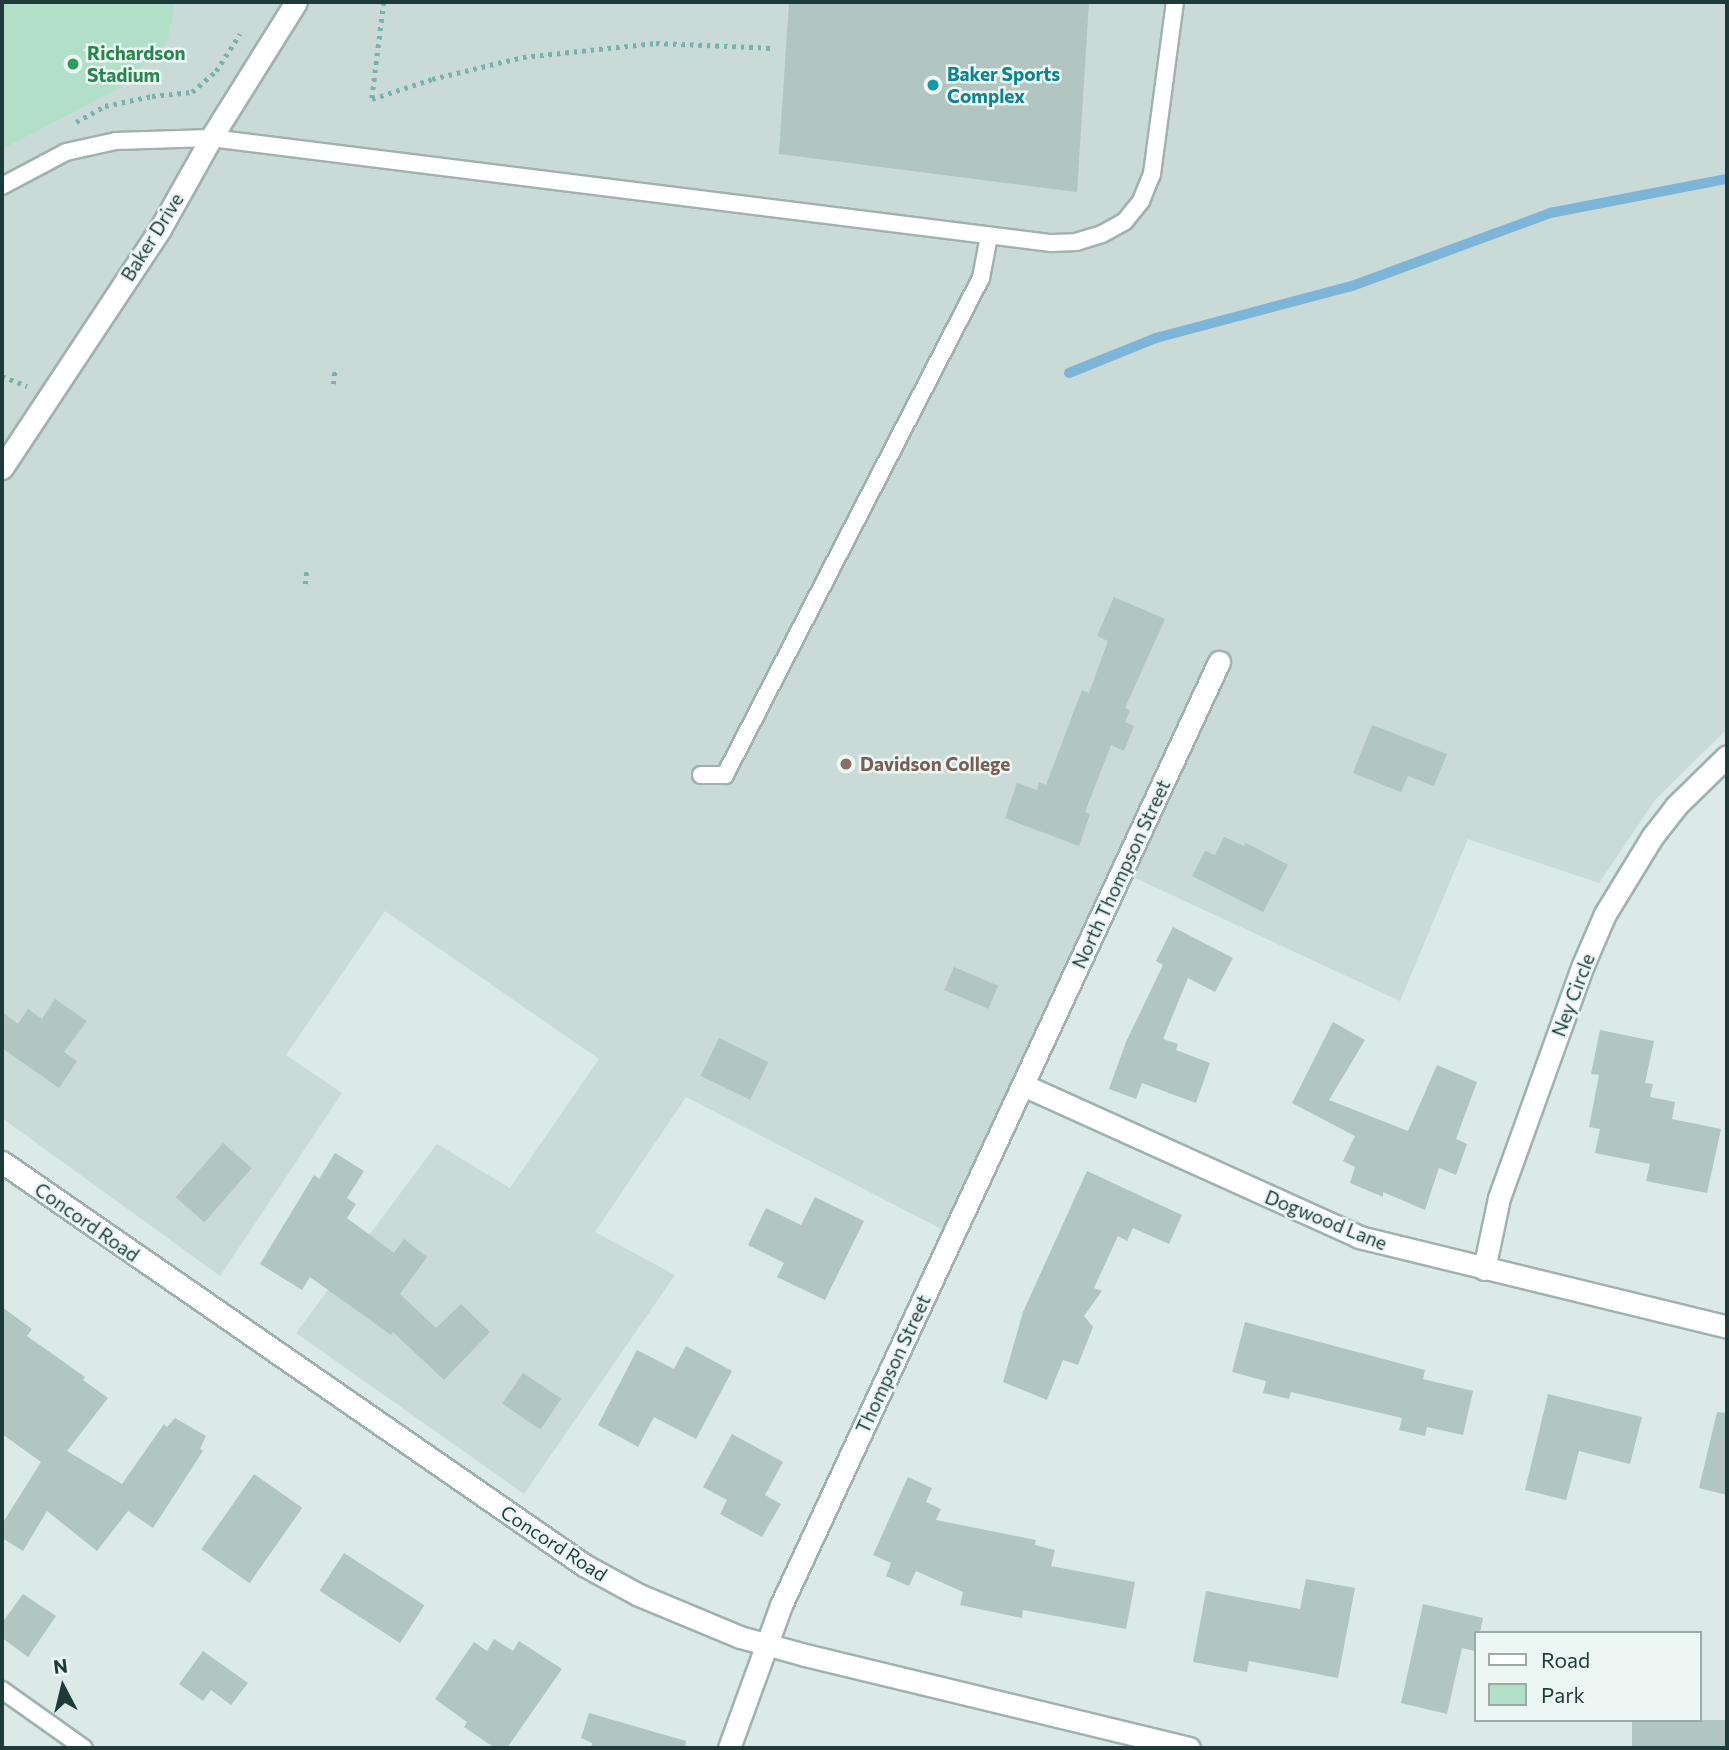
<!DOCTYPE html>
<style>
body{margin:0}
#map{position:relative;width:1729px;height:1750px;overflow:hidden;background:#dceae7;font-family:Commissioner,sans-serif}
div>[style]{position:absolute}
.built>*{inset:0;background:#cadad6}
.green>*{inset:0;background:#b1dfc8}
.stream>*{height:10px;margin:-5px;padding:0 5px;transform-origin:5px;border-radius:5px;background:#7cb5d7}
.building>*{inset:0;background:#b1c5c1;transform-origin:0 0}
.path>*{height:4.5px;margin-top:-2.25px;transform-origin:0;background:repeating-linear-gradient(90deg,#78b2ac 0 3.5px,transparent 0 8.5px)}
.roads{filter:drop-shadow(2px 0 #9fb2af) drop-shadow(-2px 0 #9fb2af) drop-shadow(0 2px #9fb2af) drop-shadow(0 -2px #9fb2af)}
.lane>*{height:16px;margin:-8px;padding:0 8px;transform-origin:8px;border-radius:8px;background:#fff}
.street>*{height:21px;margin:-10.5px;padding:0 10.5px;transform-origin:10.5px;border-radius:10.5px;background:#fff}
.secondary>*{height:21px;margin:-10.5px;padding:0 10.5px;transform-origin:10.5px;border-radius:10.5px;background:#fff}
.dots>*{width:19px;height:19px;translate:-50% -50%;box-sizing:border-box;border:4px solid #ecf7f4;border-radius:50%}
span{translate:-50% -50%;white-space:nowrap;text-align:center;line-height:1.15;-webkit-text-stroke:5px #ecf7f4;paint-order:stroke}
.leisure-label{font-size:19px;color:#27864d;font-weight:700}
.left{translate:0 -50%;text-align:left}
.culture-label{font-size:19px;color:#0d838f;font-weight:700}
.street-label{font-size:19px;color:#1c3b39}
.education-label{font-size:19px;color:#785e54;font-weight:700}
.frame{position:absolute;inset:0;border:4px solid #1c3b39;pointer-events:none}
.legend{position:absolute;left:1474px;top:1631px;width:228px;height:91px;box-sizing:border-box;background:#ecf7f4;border:2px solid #99aca9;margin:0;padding:9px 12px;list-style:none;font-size:21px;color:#1c3b39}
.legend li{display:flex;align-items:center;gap:14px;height:35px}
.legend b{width:35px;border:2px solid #99aca9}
.north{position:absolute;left:28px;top:1652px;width:70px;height:70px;-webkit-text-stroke:5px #ecf7f4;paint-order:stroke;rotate:353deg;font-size:19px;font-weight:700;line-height:28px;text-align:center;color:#1c3b39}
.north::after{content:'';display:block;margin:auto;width:24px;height:32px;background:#1c3b39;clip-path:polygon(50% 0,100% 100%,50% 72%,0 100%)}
</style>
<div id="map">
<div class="built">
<i style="clip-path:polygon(2px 2px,1727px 2px,1727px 729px,1655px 800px,1599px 883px,1468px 839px,1400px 1001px,1118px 870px,943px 1230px,686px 1097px,595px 1232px,675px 1275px,524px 1494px,296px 1333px,437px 1144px,510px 1188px,599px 1059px,385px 911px,286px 1055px,342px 1093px,220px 1276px,2px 1118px)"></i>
</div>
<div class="green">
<i style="clip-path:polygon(2px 2px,175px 2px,167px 42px,121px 87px,2px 149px)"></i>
</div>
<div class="stream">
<i style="left:1069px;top:373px;width:94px;rotate:-21.9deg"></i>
<i style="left:1156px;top:338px;width:203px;rotate:-14.9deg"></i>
<i style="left:1352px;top:286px;width:211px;rotate:-20.2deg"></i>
<i style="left:1550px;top:213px;width:180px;rotate:-10.9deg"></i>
</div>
<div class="building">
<i style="clip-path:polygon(789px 2px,1089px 2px,1077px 192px,779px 154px)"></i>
<i style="clip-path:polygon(1114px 597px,1165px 619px,1125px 708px,1130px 710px,1125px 722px,1134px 726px,1124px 751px,1111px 745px,1085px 812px,1090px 814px,1079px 846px,1005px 818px,1017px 783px,1037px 790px,1039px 782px,1046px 785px,1082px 690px,1089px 693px,1108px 641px,1097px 636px)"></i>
<i style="clip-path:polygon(1372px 725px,1447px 754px,1434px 786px,1408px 776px,1401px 792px,1353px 773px)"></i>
<i style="clip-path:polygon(1224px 837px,1244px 846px,1246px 843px,1288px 865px,1263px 912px,1192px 876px,1205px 851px,1215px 855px)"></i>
<i style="clip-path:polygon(1173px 927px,1233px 958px,1215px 992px,1188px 978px,1163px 1039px,1178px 1044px,1176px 1050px,1210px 1063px,1196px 1103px,1142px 1083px,1136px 1099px,1109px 1089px,1126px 1042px,1163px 965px,1156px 961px)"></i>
<i style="left:954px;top:967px;width:48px;height:25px;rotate:23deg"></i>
<i style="clip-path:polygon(55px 999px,87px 1021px,64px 1052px,77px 1061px,59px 1088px,2px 1048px,2px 1012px,18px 1024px,28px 1009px,42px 1019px)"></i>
<i style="clip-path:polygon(1333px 1022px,1365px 1040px,1329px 1100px,1408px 1131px,1437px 1065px,1477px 1082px,1456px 1139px,1467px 1144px,1456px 1175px,1439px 1168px,1425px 1210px,1383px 1192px,1383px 1197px,1350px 1183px,1355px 1167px,1343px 1161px,1355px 1136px,1292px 1103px)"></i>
<i style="clip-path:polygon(1600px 1030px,1654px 1041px,1645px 1083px,1653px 1084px,1650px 1097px,1675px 1102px,1672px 1119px,1721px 1129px,1707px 1193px,1646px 1181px,1650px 1164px,1595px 1153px,1600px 1129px,1589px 1127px,1599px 1075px,1591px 1074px)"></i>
<i style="left:719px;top:1038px;width:55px;height:42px;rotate:26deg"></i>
<i style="left:223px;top:1143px;width:38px;height:72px;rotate:41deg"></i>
<i style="clip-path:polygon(335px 1153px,364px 1171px,347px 1198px,356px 1204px,347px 1218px,394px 1253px,404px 1239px,427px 1257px,400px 1294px,436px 1328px,461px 1304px,490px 1332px,444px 1380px,393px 1332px,391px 1335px,310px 1277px,302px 1290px,260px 1264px,314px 1175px,319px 1179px)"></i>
<i style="clip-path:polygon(1087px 1171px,1182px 1215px,1169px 1244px,1133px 1228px,1127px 1241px,1118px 1236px,1094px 1288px,1102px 1291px,1084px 1316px,1093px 1327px,1078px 1365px,1063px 1360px,1047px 1400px,1003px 1382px,1023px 1312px)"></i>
<i style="clip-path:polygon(815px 1197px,864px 1221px,825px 1300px,777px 1277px,784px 1263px,748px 1245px,766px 1208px,801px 1225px)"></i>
<i style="clip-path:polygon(2px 1307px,32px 1329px,27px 1336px,85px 1377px,83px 1380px,108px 1398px,67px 1451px,122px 1484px,164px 1424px,167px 1427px,175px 1418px,206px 1436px,200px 1449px,203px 1451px,153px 1528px,128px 1511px,97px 1551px,47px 1511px,23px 1551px,2px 1538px,2px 1524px,41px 1462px,2px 1434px)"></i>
<i style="clip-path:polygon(1245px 1322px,1425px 1370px,1423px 1379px,1473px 1391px,1463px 1435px,1427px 1427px,1425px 1436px,1399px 1430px,1402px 1418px,1291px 1392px,1289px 1399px,1263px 1393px,1266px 1381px,1232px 1372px)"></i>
<i style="clip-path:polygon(686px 1346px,732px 1371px,696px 1439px,654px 1417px,638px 1447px,598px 1425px,637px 1350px,674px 1369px)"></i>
<i style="left:523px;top:1373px;width:46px;height:37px;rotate:34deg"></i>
<i style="clip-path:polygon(1548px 1394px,1642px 1417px,1630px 1464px,1579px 1451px,1566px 1500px,1525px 1490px)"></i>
<i style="clip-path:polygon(1717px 1412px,1727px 1413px,1727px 1495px,1699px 1488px)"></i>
<i style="clip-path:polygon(732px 1434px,783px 1462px,765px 1495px,781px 1504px,762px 1537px,720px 1514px,727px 1500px,703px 1487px)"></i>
<i style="left:254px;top:1474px;width:59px;height:92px;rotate:35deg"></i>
<i style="clip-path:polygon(908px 1477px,932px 1488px,926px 1502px,941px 1509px,936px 1520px,1036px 1540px,1035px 1545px,1055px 1550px,1051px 1566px,1135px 1582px,1126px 1629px,1023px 1610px,1022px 1618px,960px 1605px,963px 1592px,916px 1571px,909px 1586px,886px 1576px,891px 1563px,873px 1555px)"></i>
<i style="left:344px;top:1553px;width:96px;height:45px;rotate:33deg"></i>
<i style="clip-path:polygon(1306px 1579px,1355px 1588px,1338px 1678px,1249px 1661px,1247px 1672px,1193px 1662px,1206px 1591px,1300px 1609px)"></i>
<i style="clip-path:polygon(23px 1594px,56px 1616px,28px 1657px,2px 1638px,2px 1623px)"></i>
<i style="clip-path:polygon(1423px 1604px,1483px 1618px,1480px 1633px,1475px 1633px,1475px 1651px,1462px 1648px,1447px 1714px,1401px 1703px)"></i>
<i style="clip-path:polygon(494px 1639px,513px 1651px,519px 1641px,562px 1669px,507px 1748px,495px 1748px,464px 1727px,467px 1722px,435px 1699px,474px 1642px,487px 1651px)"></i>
<i style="clip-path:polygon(203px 1651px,248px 1683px,231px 1705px,211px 1690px,203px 1701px,179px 1684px)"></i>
<i style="clip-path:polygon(589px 1713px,686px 1741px,685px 1748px,591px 1748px,592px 1743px,581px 1738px)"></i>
<i style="left:1632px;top:1720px;width:95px;height:29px"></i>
</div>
<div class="path">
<i style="left:384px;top:2px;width:98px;rotate:97.1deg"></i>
<i style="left:372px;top:99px;width:63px;rotate:-18.4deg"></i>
<i style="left:432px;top:79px;width:94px;rotate:-13.6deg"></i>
<i style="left:523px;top:57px;width:134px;rotate:-6deg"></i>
<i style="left:656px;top:43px;width:117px;rotate:2.4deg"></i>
<i style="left:76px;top:122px;width:33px;rotate:-29deg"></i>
<i style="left:105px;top:106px;width:48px;rotate:-12deg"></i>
<i style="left:152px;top:96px;width:40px;rotate:-5.7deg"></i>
<i style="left:192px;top:92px;width:32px;rotate:-41deg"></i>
<i style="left:216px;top:71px;width:44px;rotate:-57deg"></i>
<i style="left:2px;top:376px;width:27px;rotate:22deg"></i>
<i style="left:333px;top:384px;width:15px;rotate:-82deg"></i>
<i style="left:305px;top:584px;width:16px;rotate:-83deg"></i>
</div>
<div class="roads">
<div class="lane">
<i style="left:2px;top:186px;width:72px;rotate:-28deg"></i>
<i style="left:66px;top:152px;width:51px;rotate:-12.4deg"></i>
<i style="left:116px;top:141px;width:95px;rotate:-1.8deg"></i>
<i style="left:211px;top:138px;width:847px;rotate:7.13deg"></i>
<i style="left:1051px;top:243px;width:25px;rotate:-2deg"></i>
<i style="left:1076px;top:242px;width:27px;rotate:-17deg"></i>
<i style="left:1102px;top:234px;width:26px;rotate:-29deg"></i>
<i style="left:1125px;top:221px;width:26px;rotate:-51deg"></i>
<i style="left:1141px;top:201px;width:29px;rotate:-68deg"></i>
<i style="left:1152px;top:174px;width:174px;rotate:-82.4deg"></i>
<i style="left:701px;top:775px;width:24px"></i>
<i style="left:725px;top:775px;width:559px;rotate:-62.75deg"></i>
<i style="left:981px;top:278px;width:43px;rotate:-79.2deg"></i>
<i style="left:2px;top:1690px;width:100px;rotate:35.3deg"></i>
</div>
<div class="street">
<i style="left:2px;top:468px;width:287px;rotate:-56.5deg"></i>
<i style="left:160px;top:229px;width:104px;rotate:-60.7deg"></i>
<i style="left:211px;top:138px;width:160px;rotate:-58deg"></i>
<i style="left:1023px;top:1085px;width:369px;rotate:24.3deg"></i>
<i style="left:1359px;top:1237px;width:379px;rotate:13.7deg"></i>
<i style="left:1484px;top:1269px;width:73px;rotate:-78.1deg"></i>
<i style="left:1499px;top:1198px;width:248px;rotate:-70.2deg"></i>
<i style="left:1583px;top:965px;width:56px;rotate:-66.7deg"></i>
<i style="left:1605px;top:914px;width:90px;rotate:-58.6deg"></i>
<i style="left:1652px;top:837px;width:39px;rotate:-52deg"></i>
<i style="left:1676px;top:806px;width:71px;rotate:-44.4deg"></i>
<i style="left:729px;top:1748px;width:152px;rotate:-70deg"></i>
<i style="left:781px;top:1605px;width:1040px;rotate:-65.09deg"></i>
</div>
<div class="secondary">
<i style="left:2px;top:1162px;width:708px;rotate:34.7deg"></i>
<i style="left:584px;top:1565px;width:63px;rotate:28.6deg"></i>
<i style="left:639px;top:1595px;width:109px;rotate:22.6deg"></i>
<i style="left:740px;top:1637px;width:67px;rotate:15.5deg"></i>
<i style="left:805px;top:1655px;width:395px;rotate:13.6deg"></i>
</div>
</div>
<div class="dots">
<i style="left:73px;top:64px;background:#2e9e5b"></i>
<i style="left:933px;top:85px;background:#0f9aa8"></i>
<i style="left:846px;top:764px;background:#8d6e63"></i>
</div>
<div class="leisure-label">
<span class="left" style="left:87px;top:64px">Richardson<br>Stadium</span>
</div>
<div class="culture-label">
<span class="left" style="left:947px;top:85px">Baker Sports<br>Complex</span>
</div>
<div class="street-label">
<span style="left:152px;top:237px;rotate:-58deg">Baker Drive</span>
<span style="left:1121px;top:874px;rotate:-65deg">North Thompson Street</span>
<span style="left:1573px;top:995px;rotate:-69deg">Ney Circle</span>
<span style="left:1326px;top:1220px;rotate:22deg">Dogwood Lane</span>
<span style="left:87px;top:1222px;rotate:35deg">Concord Road</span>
<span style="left:893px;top:1364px;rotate:-65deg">Thompson Street</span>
<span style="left:554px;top:1543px;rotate:33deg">Concord Road</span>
</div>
<div class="education-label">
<span class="left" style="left:860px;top:764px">Davidson College</span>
</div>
<div class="frame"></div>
<ul class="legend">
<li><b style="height:9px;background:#fff"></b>Road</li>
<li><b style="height:19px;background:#b1dfc8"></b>Park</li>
</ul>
<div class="north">N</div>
</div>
